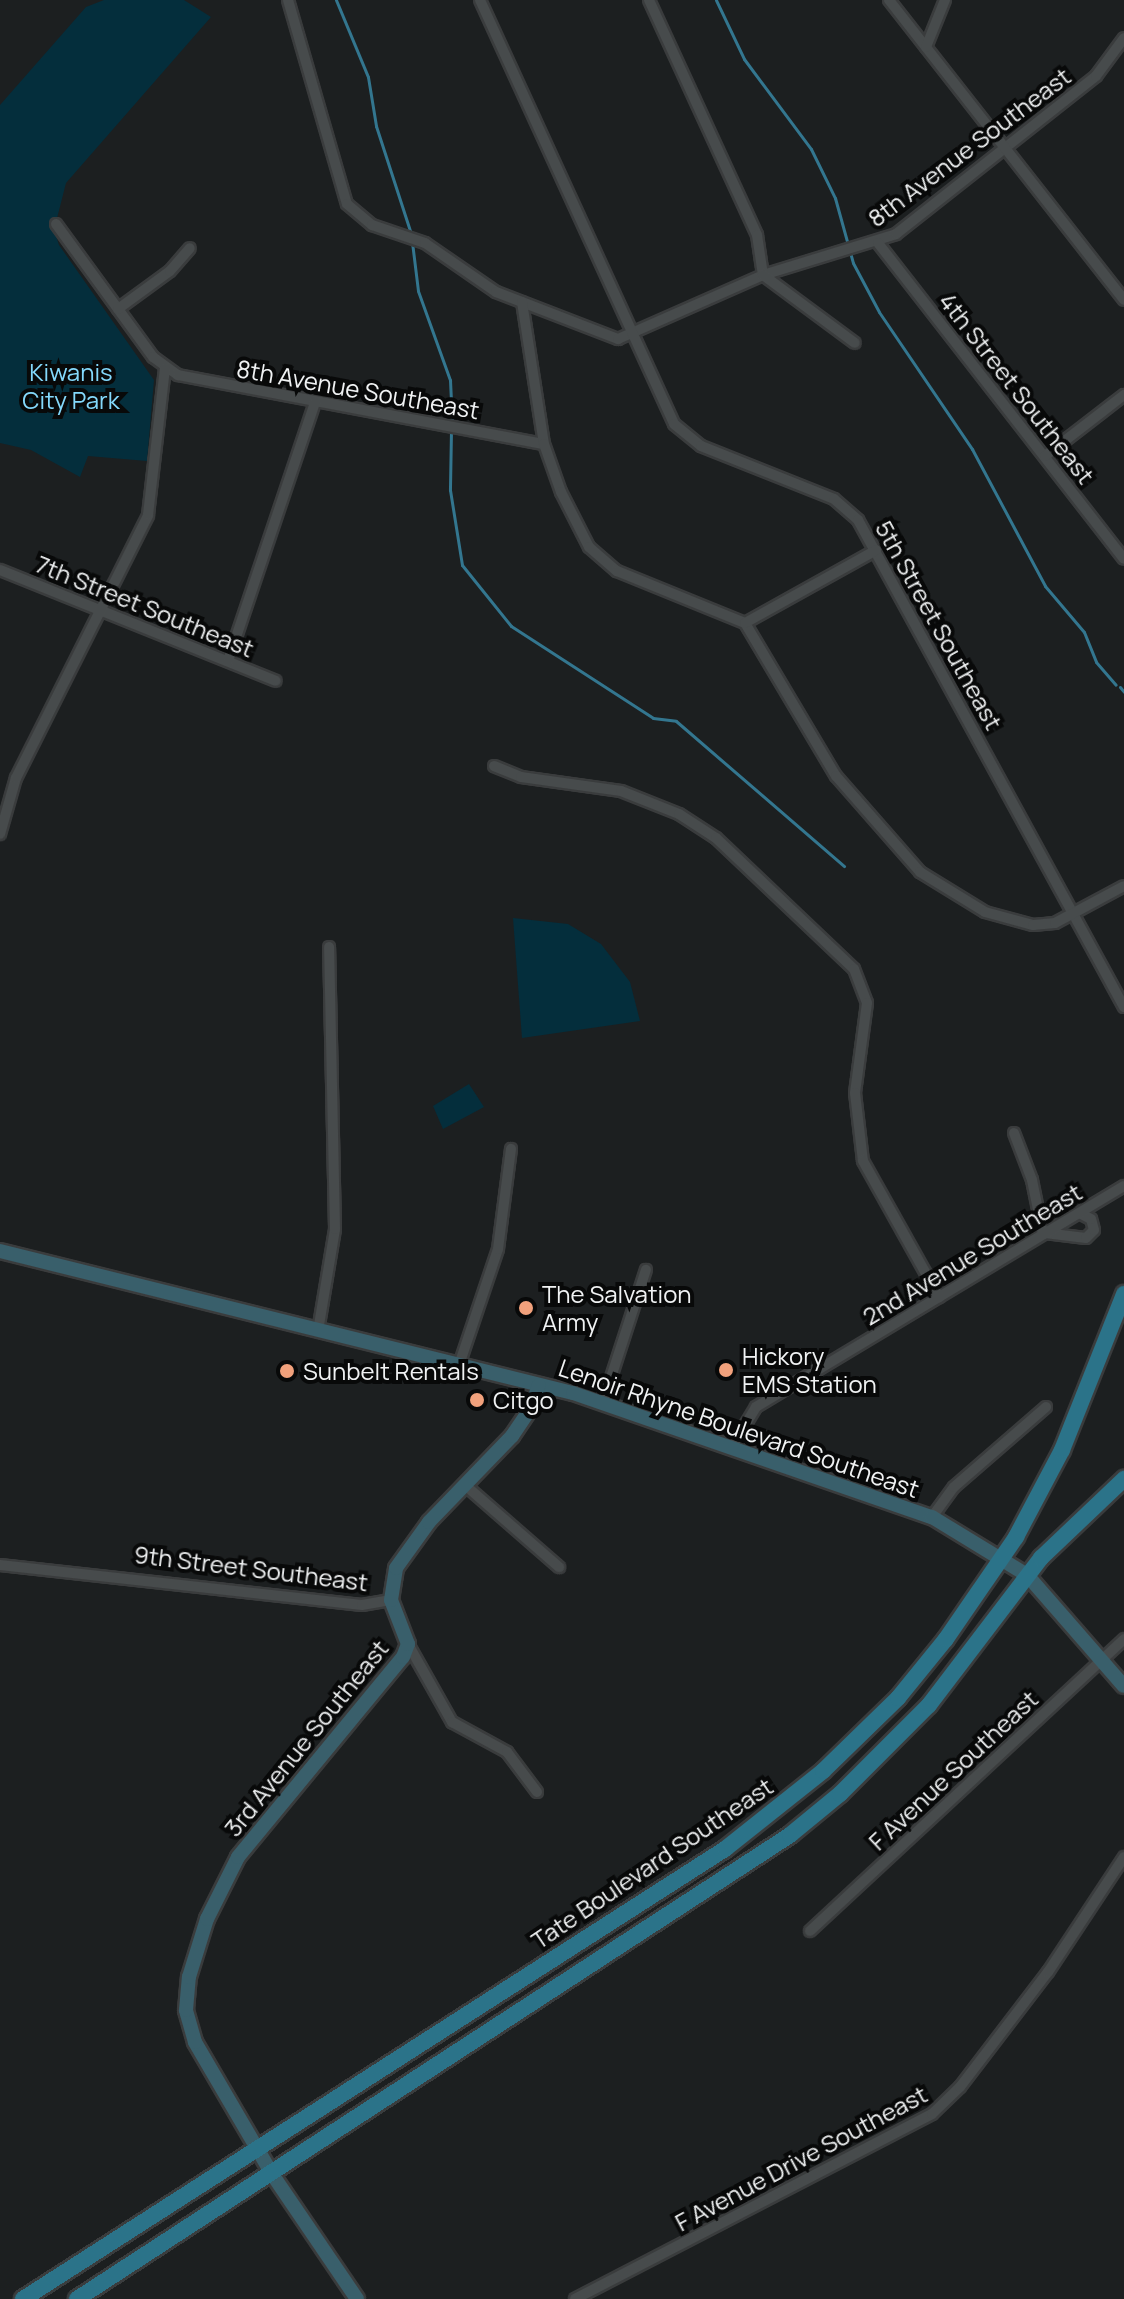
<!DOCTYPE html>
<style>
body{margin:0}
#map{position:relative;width:1124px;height:2299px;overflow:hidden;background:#1c1f20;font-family:Manrope,sans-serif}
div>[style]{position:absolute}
.green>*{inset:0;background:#042e3c}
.stream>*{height:3px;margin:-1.5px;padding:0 1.5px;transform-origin:1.5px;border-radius:1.5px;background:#33768f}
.roads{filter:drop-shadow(2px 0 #3a3c3d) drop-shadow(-2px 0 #3a3c3d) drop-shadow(0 2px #3a3c3d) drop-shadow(0 -2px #3a3c3d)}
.street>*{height:10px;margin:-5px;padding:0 5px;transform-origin:5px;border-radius:5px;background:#474b4c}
.secondary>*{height:14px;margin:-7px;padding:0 7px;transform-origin:7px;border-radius:7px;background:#395f6b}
.primary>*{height:16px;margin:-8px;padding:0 8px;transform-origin:8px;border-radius:8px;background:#2b7389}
.dots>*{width:22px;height:22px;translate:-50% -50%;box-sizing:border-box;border:4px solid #080909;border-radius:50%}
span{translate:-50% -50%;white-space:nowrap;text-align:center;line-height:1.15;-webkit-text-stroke:8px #080909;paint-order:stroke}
.street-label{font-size:24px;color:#f0f2f3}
.park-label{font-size:24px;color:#84d9fc}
.poi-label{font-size:24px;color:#f0f2f3}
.left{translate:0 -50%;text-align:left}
</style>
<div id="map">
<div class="green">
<i style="clip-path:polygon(104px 0,184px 0,211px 17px,66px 183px,54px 230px,59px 245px,154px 380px,147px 461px,88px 456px,80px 477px,31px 450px,0 443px,0 105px,86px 7px)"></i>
<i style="clip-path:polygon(513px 918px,568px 924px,601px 944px,630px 982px,640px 1021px,522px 1038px)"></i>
<i style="clip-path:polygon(469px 1084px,484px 1107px,443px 1129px,433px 1106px)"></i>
</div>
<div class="stream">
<i style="left:336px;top:0;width:83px;rotate:67.4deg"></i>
<i style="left:368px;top:77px;width:50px;rotate:80.7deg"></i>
<i style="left:376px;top:126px;width:114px;rotate:72deg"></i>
<i style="left:716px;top:0;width:65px;rotate:64.6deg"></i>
<i style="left:744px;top:59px;width:112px;rotate:53.3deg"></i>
<i style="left:811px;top:149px;width:55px;rotate:63.9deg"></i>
<i style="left:835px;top:198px;width:67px;rotate:74.5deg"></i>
<i style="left:853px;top:263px;width:55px;rotate:62deg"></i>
<i style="left:879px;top:312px;width:166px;rotate:55.8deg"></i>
<i style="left:972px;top:449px;width:155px;rotate:61.9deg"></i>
<i style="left:1045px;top:586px;width:60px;rotate:49.7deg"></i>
<i style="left:1084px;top:632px;width:32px;rotate:68deg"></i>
<i style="left:1096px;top:662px;width:30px;rotate:49deg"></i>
<i style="left:412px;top:242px;width:49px;rotate:83deg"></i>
<i style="left:418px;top:291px;width:95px;rotate:70.2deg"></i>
<i style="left:450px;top:380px;width:43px;rotate:87.3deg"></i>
<i style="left:451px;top:430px;width:60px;rotate:91deg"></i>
<i style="left:450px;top:490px;width:76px;rotate:80.9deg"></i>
<i style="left:462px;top:565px;width:78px;rotate:51.2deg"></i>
<i style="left:511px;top:626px;width:169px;rotate:32.9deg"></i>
<i style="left:653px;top:718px;width:23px;rotate:7deg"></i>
<i style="left:676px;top:721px;width:222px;rotate:40.8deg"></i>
<i style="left:1120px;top:687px;width:6px;rotate:51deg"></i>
</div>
<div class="roads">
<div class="street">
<i style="left:288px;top:0;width:212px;rotate:73.9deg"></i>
<i style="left:347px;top:204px;width:33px;rotate:40deg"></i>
<i style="left:372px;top:225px;width:56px;rotate:18.8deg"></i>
<i style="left:425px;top:243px;width:86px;rotate:34.6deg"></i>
<i style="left:496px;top:292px;width:131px;rotate:21.1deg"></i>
<i style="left:618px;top:339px;width:158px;rotate:-23.8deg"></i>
<i style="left:763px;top:275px;width:139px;rotate:-17.1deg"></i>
<i style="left:896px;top:234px;width:255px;rotate:-38.3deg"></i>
<i style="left:1096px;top:76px;width:47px;rotate:-53.6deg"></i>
<i style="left:480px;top:0;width:466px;rotate:65.4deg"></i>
<i style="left:674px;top:424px;width:35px;rotate:39deg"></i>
<i style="left:701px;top:446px;width:143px;rotate:21.7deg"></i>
<i style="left:834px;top:499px;width:32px;rotate:41deg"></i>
<i style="left:858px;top:520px;width:555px;rotate:61.36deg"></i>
<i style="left:649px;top:0;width:259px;rotate:65.3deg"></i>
<i style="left:757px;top:235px;width:40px;rotate:81.5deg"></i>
<i style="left:763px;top:275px;width:114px;rotate:36.5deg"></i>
<i style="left:889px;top:0;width:381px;rotate:51.9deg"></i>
<i style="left:926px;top:47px;width:51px;rotate:-68deg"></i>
<i style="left:56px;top:224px;width:165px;rotate:53.9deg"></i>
<i style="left:153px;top:357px;width:31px;rotate:36deg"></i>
<i style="left:178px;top:375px;width:372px;rotate:10.7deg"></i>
<i style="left:878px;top:243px;width:400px;rotate:52.1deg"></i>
<i style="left:522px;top:302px;width:144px;rotate:81.2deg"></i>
<i style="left:544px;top:444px;width:51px;rotate:70.5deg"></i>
<i style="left:561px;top:492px;width:62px;rotate:63deg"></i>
<i style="left:589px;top:547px;width:37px;rotate:41deg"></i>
<i style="left:617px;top:571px;width:138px;rotate:22.1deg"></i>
<i style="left:745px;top:623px;width:178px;rotate:59.3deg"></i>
<i style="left:836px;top:776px;width:128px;rotate:48.8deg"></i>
<i style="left:920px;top:872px;width:76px;rotate:31.6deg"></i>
<i style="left:985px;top:912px;width:50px;rotate:15.2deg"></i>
<i style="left:1033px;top:925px;width:22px;rotate:-5deg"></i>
<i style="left:1055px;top:923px;width:78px;rotate:-28.2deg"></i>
<i style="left:118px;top:309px;width:64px;rotate:-36.2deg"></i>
<i style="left:170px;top:271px;width:30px;rotate:-49deg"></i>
<i style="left:1045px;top:456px;width:100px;rotate:-37.7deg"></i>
<i style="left:0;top:570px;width:297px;rotate:21.9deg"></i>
<i style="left:745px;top:623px;width:150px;rotate:-29.1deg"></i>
<i style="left:228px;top:661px;width:273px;rotate:-71.4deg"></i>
<i style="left:494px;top:766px;width:29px;rotate:22deg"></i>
<i style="left:521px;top:777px;width:101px;rotate:8deg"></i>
<i style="left:621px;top:791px;width:62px;rotate:21.6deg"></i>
<i style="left:679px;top:814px;width:44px;rotate:33deg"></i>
<i style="left:716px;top:838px;width:190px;rotate:43.5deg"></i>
<i style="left:854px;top:969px;width:36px;rotate:69deg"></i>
<i style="left:867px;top:1003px;width:91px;rotate:97.6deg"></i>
<i style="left:855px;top:1093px;width:68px;rotate:83.3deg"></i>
<i style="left:863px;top:1161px;width:156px;rotate:60.8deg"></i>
<i style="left:0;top:834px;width:58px;rotate:-74.1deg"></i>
<i style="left:16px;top:778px;width:294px;rotate:-63.3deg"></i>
<i style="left:148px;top:515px;width:148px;rotate:-83.4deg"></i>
<i style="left:1014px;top:1133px;width:50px;rotate:69deg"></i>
<i style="left:1032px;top:1180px;width:55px;rotate:78.5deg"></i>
<i style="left:1045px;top:1233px;width:41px;rotate:7deg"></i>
<i style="left:1086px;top:1238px;width:11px;rotate:-45deg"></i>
<i style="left:1094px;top:1230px;width:11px;rotate:-105deg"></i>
<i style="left:1091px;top:1219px;width:13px;rotate:-153deg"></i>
<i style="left:318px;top:1331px;width:103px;rotate:-80.5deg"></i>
<i style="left:335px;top:1229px;width:282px;rotate:-91.2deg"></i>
<i style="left:459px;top:1365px;width:122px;rotate:-71.4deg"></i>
<i style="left:498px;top:1249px;width:101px;rotate:-82.6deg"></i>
<i style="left:603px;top:1402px;width:139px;rotate:-72deg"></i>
<i style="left:733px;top:1445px;width:44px;rotate:-58.8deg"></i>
<i style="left:756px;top:1407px;width:429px;rotate:-31deg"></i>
<i style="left:465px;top:1485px;width:125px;rotate:41.1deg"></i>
<i style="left:932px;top:1517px;width:37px;rotate:-54deg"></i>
<i style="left:954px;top:1487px;width:122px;rotate:-41deg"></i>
<i style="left:0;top:1565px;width:364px;rotate:6.3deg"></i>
<i style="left:362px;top:1605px;width:29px;rotate:-10deg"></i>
<i style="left:408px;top:1644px;width:90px;rotate:60.6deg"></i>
<i style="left:452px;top:1722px;width:63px;rotate:28.6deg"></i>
<i style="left:507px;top:1752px;width:50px;rotate:53.1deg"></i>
<i style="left:810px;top:1931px;width:429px;rotate:-42.9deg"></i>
<i style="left:575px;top:2299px;width:402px;rotate:-27.4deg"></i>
<i style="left:932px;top:2114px;width:39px;rotate:-44deg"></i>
<i style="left:960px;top:2087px;width:145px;rotate:-52.6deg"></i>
<i style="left:1048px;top:1972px;width:138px;rotate:-56.5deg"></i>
</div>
<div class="secondary">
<i style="left:0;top:1251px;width:590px;rotate:13.92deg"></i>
<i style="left:573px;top:1393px;width:380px;rotate:19.1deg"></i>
<i style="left:932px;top:1517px;width:111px;rotate:31.4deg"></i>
<i style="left:1027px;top:1575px;width:147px;rotate:48.9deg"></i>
<i style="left:357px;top:2299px;width:151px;rotate:-124.2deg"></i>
<i style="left:272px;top:2174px;width:153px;rotate:-120.3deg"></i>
<i style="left:195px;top:2042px;width:33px;rotate:-106deg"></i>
<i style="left:186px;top:2010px;width:33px;rotate:-85deg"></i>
<i style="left:189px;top:1977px;width:61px;rotate:-72.8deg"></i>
<i style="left:207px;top:1919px;width:69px;rotate:-63.4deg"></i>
<i style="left:238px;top:1857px;width:259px;rotate:-50.5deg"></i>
<i style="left:403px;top:1657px;width:14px;rotate:-69deg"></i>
<i style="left:408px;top:1644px;width:47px;rotate:-111.1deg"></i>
<i style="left:391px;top:1600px;width:32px;rotate:-81deg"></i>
<i style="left:396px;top:1568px;width:57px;rotate:-54.3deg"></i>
<i style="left:429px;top:1522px;width:120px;rotate:-46deg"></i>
<i style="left:512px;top:1436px;width:34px;rotate:-56deg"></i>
<i style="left:531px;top:1408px;width:24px;rotate:-71deg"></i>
</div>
<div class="primary">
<i style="left:23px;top:2299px;width:834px;rotate:-32.66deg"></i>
<i style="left:725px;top:1849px;width:125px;rotate:-38.5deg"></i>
<i style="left:823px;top:1771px;width:105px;rotate:-44.2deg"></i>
<i style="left:898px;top:1698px;width:76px;rotate:-50.9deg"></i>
<i style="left:946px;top:1639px;width:124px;rotate:-55.5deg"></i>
<i style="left:1016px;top:1537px;width:98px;rotate:-62.1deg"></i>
<i style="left:1062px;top:1450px;width:168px;rotate:-68.3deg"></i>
<i style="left:77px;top:2299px;width:851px;rotate:-33.05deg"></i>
<i style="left:790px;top:1835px;width:65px;rotate:-39.4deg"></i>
<i style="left:840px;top:1794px;width:126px;rotate:-45deg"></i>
<i style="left:929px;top:1705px;width:185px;rotate:-52.7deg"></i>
<i style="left:1041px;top:1558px;width:115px;rotate:-43.6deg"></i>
</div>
</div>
<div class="dots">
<i style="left:526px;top:1308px;background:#f1a17c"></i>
<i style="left:726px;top:1370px;background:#f1a17c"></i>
<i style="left:287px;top:1371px;background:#f1a17c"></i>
<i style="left:477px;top:1400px;background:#f1a17c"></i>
</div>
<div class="street-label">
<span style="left:969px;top:147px;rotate:-37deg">8th Avenue Southeast</span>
<span style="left:1017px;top:388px;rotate:52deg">4th Street Southeast</span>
<span style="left:358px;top:389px;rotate:10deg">8th Avenue Southeast</span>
<span style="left:145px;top:606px;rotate:22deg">7th Street Southeast</span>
<span style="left:939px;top:625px;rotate:61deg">5th Street Southeast</span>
<span style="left:972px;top:1254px;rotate:-31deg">2nd Avenue Southeast</span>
<span style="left:739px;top:1428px;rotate:19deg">Lenoir Rhyne Boulevard Southeast</span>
<span style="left:251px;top:1568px;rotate:7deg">9th Street Southeast</span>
<span style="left:306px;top:1738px;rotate:-51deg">3rd Avenue Southeast</span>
<span style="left:953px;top:1770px;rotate:-43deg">F Avenue Southeast</span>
<span style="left:652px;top:1863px;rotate:-34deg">Tate Boulevard Southeast</span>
<span style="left:801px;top:2158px;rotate:-28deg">F Avenue Drive Southeast</span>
</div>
<div class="park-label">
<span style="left:71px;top:386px">Kiwanis<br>City Park</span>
</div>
<div class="poi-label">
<span class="left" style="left:542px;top:1308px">The Salvation<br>Army</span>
<span class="left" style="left:742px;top:1370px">Hickory<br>EMS Station</span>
<span class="left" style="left:303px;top:1371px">Sunbelt Rentals</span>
<span class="left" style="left:493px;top:1400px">Citgo</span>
</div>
</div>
